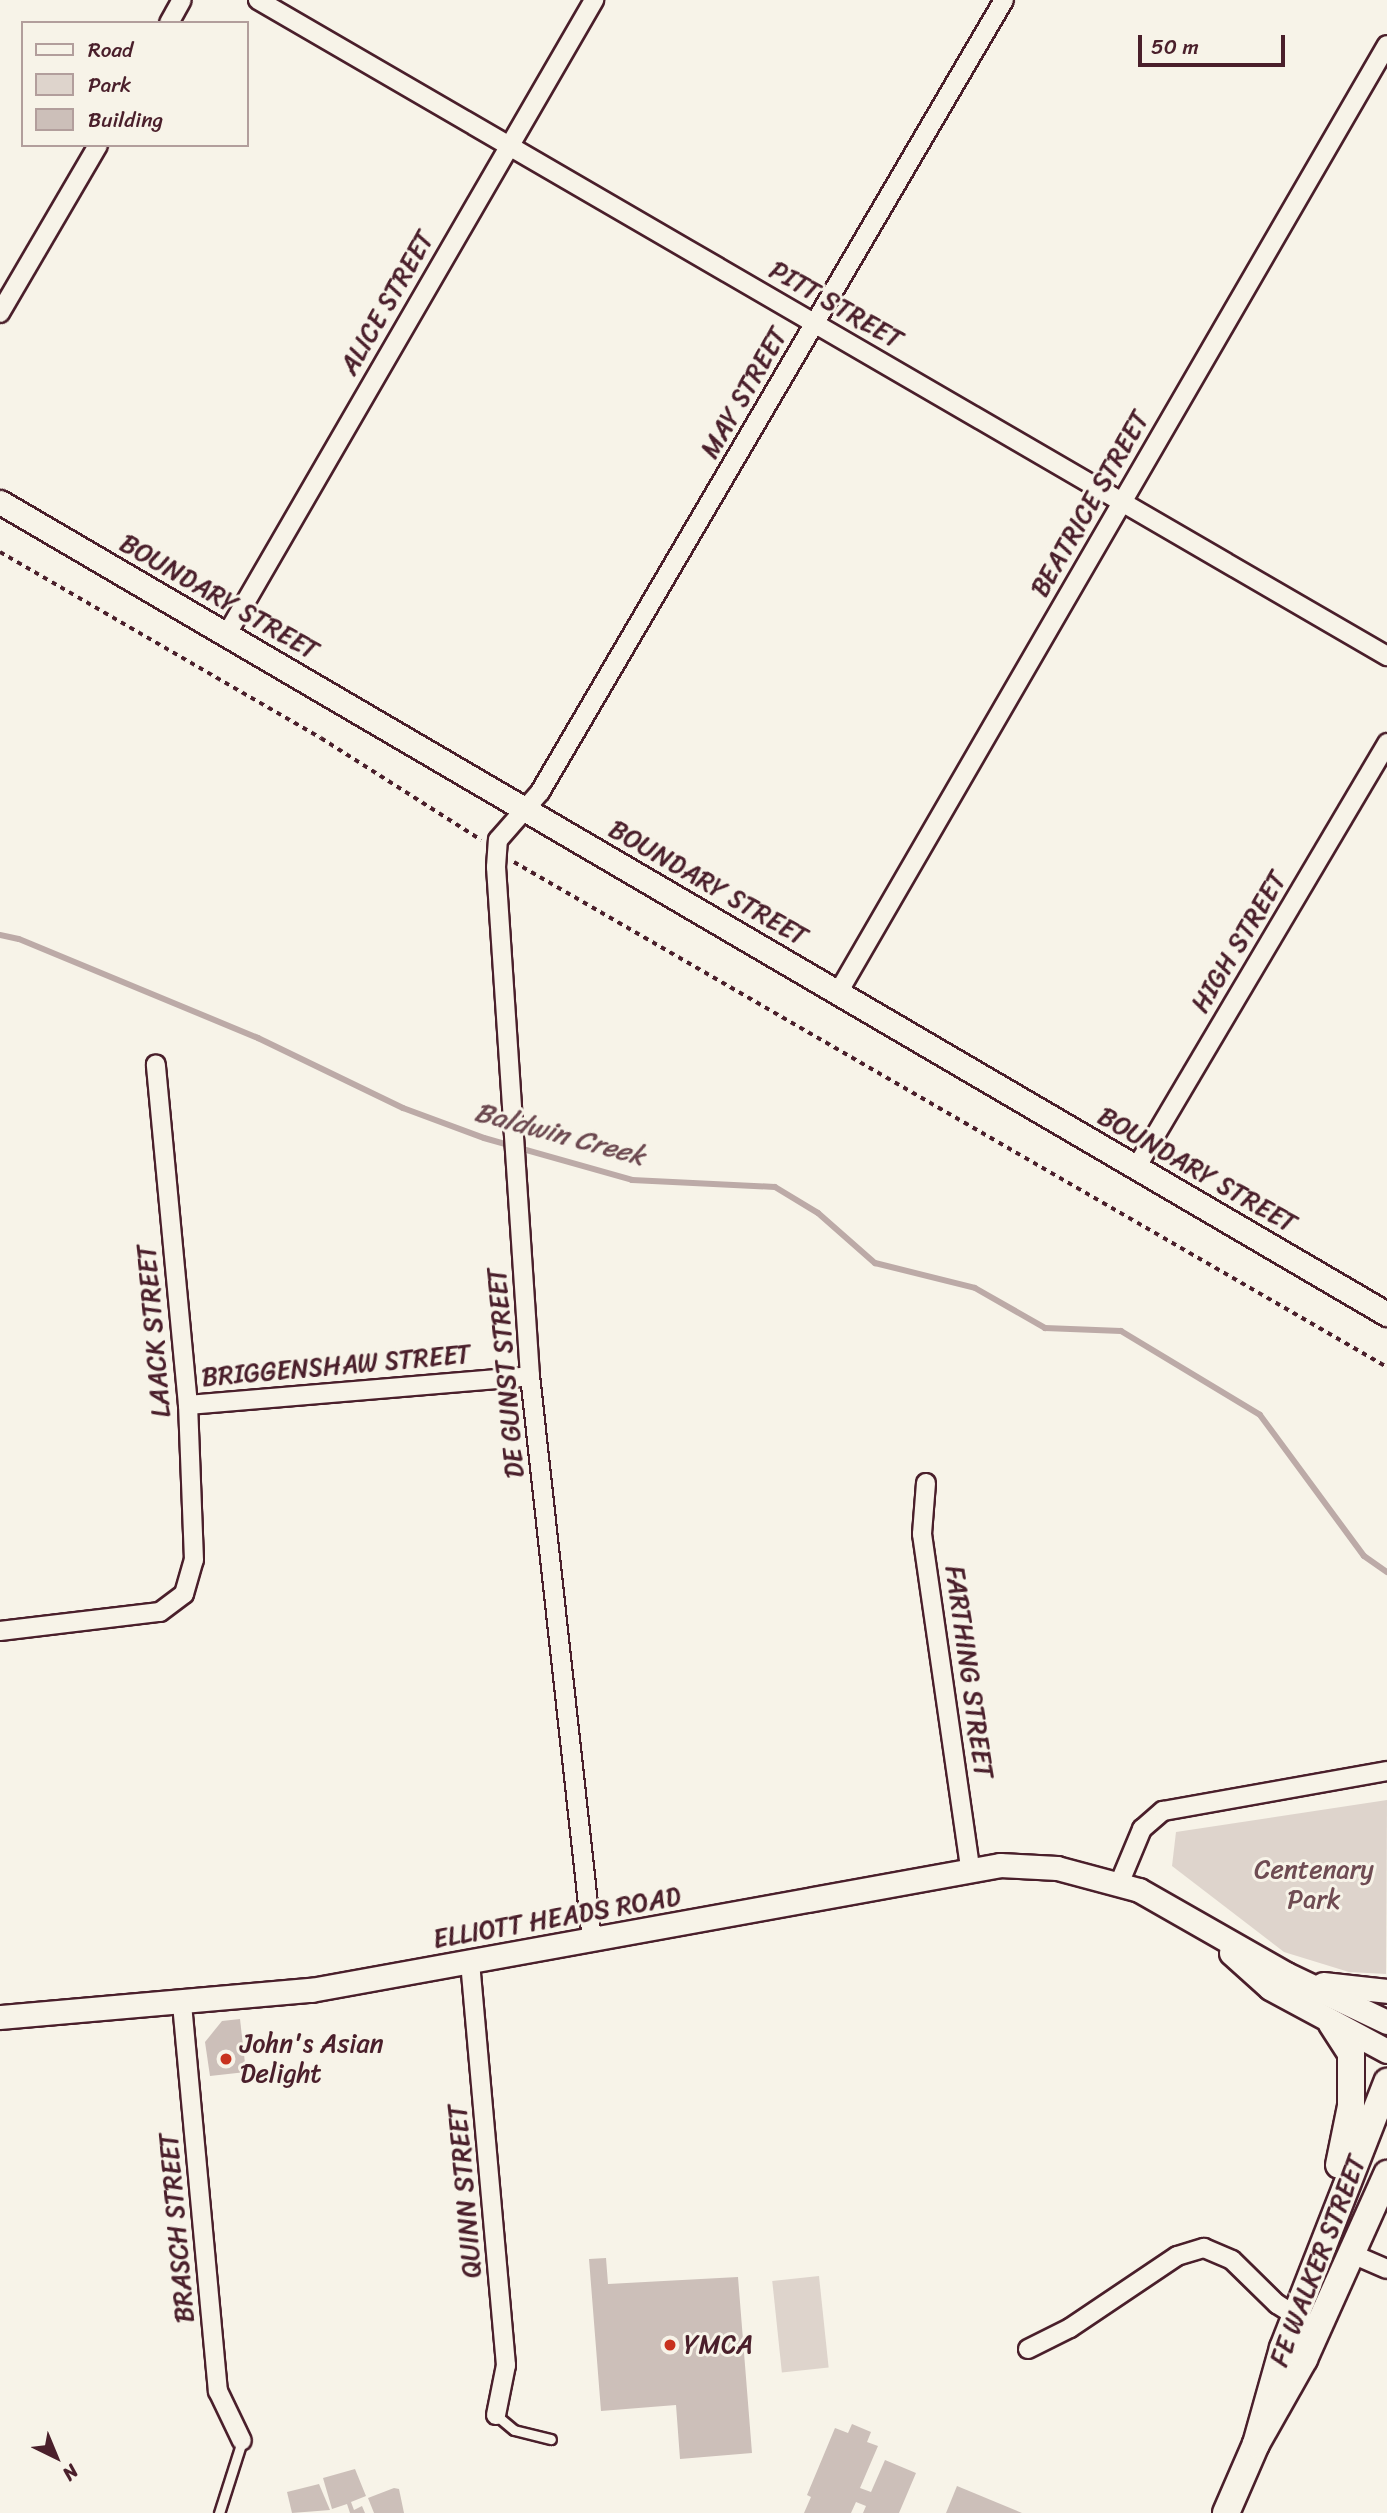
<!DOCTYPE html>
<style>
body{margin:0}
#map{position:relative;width:1387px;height:2513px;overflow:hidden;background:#f7f3e8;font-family:Sriracha,sans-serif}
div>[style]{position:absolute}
.green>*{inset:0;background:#ded4cc;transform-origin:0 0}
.stream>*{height:6px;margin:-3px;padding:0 3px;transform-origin:3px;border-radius:3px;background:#bcaaa7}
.building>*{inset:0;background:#ccbfb9}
.path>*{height:3.5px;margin-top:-1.75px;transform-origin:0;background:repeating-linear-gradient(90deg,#4a1f2b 0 5px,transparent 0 10px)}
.roads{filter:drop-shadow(2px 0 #4a1f2b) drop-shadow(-2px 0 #4a1f2b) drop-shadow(0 2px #4a1f2b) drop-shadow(0 -2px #4a1f2b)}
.service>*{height:9px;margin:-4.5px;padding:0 4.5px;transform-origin:4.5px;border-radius:4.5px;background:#f7f3e8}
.minor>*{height:18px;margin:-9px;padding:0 9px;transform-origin:9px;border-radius:9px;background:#f7f3e8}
.tertiary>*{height:23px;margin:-11.5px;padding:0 11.5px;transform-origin:11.5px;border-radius:11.5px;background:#f7f3e8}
.secondary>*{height:26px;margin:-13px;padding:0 13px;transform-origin:13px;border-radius:13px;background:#f7f3e8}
.dots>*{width:19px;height:19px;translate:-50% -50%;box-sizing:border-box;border:4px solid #f7f3e8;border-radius:50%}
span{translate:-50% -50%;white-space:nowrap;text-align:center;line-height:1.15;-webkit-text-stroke:6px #f7f3e8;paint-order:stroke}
.street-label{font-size:26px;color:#4a1f2b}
.park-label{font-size:26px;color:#6f4c53}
.poi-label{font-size:26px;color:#4a1f2b}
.left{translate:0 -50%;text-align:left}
.water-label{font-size:28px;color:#6c4950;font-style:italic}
.legend{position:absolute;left:21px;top:21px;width:228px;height:126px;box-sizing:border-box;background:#f7f3e8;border:2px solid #b29e9c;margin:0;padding:9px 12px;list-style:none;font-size:21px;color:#4a1f2b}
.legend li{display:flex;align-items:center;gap:14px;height:35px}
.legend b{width:35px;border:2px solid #b29e9c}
.north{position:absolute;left:21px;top:2422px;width:70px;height:70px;-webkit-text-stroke:5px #f7f3e8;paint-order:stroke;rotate:137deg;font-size:19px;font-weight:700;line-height:28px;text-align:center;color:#4a1f2b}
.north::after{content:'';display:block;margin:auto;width:24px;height:32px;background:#4a1f2b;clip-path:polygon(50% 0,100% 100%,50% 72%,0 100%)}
.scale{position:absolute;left:1138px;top:35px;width:147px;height:32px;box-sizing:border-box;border:4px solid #4a1f2b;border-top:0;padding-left:9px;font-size:21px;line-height:24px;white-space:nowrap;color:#4a1f2b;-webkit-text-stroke:5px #f7f3e8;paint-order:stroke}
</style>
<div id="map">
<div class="green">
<i style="clip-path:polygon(1387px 1800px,1386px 1974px,1349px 1972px,1284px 1952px,1172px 1866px,1176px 1832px)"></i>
<i style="left:819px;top:2276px;width:92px;height:47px;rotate:84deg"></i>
</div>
<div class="stream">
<i style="left:0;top:935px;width:19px;rotate:12deg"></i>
<i style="left:19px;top:939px;width:259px;rotate:22.5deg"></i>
<i style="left:258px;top:1038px;width:161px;rotate:25.8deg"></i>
<i style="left:403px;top:1108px;width:86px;rotate:20.3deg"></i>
<i style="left:484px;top:1138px;width:154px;rotate:15.8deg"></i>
<i style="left:632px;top:1180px;width:143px;rotate:2.8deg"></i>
<i style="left:775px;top:1187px;width:50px;rotate:31.2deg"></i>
<i style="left:818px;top:1213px;width:76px;rotate:41.3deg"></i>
<i style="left:875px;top:1263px;width:103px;rotate:14deg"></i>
<i style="left:975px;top:1288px;width:81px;rotate:29.7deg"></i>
<i style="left:1045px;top:1328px;width:76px;rotate:2.3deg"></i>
<i style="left:1121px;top:1331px;width:162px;rotate:31.1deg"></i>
<i style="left:1260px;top:1415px;width:175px;rotate:53.6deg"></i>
<i style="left:1364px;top:1556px;width:28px;rotate:35deg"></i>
</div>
<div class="building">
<i style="clip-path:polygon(240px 2019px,246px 2072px,210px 2076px,205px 2042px,222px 2021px)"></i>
<i style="clip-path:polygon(606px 2258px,608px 2284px,738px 2277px,752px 2453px,680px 2459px,676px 2405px,601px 2411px,589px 2259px)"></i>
<i style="clip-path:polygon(852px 2424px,871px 2432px,867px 2442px,878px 2446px,860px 2488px,871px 2492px,885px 2460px,916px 2473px,899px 2513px,863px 2513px,866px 2506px,856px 2502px,851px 2513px,804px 2513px,811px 2497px,807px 2495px,835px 2428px,848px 2433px)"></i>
<i style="clip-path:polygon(355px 2469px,366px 2496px,351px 2502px,354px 2510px,362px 2506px,365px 2513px,350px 2513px,347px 2504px,332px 2509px,323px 2478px)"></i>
<i style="clip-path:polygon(319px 2484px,330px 2510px,292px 2513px,287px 2492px)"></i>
<i style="clip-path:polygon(957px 2486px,1022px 2513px,946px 2513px)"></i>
<i style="clip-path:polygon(394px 2488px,399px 2489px,404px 2513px,374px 2513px,368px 2498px)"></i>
</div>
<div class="path">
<i style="left:0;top:552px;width:371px;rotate:30.1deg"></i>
<i style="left:321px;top:738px;width:190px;rotate:32.5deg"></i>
<i style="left:514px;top:862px;width:1009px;rotate:30.05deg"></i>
</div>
<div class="roads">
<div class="service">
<i style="left:496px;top:2415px;width:23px;rotate:40deg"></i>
<i style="left:514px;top:2430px;width:38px;rotate:14deg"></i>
<i style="left:219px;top:2513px;width:76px;rotate:-72.3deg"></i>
</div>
<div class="minor">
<i style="left:258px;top:0;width:1306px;rotate:30.16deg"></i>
<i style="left:169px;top:23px;width:26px;rotate:-61deg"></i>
<i style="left:0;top:313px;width:194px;rotate:-59.7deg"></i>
<i style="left:227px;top:634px;width:733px;rotate:-59.93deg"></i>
<i style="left:839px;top:991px;width:1093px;rotate:-59.92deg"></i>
<i style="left:1136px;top:1168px;width:494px;rotate:-59.4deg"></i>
<i style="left:188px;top:1405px;width:343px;rotate:-4.8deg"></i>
<i style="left:926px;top:1483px;width:51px;rotate:94.5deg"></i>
<i style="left:922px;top:1534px;width:336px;rotate:81.8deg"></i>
<i style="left:0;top:1631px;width:161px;rotate:-6.8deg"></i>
<i style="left:160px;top:1612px;width:30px;rotate:-37deg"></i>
<i style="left:184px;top:1594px;width:35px;rotate:-74deg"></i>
<i style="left:194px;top:1560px;width:155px;rotate:-92.2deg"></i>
<i style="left:188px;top:1405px;width:342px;rotate:-95.4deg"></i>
<i style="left:1119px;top:1884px;width:60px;rotate:-67.3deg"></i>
<i style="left:1142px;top:1829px;width:28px;rotate:-41deg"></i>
<i style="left:1163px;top:1811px;width:228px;rotate:-10.1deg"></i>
<i style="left:592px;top:1940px;width:567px;rotate:-96.27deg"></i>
<i style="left:530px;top:1376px;width:510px;rotate:-93.82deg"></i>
<i style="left:496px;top:867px;width:27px;rotate:-86deg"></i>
<i style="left:498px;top:840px;width:64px;rotate:-48.8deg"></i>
<i style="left:540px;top:792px;width:918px;rotate:-59.64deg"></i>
<i style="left:470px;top:1962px;width:405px;rotate:84.9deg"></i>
<i style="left:506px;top:2365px;width:51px;rotate:101.3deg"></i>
<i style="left:182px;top:2004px;width:389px;rotate:84.7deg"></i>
<i style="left:218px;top:2391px;width:55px;rotate:64.4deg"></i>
<i style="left:1350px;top:2253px;width:40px;rotate:23.4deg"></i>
<i style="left:1028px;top:2349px;width:47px;rotate:-26.6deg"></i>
<i style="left:1070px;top:2328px;width:129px;rotate:-33.9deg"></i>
<i style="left:1177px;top:2256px;width:28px;rotate:-17deg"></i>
<i style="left:1204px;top:2248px;width:30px;rotate:23deg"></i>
<i style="left:1232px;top:2260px;width:63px;rotate:44.4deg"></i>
<i style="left:1277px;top:2304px;width:32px;rotate:32deg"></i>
</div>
<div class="tertiary">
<i style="left:0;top:502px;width:1607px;rotate:30.35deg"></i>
<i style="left:1231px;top:1953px;width:52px;rotate:41.9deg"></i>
<i style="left:1270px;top:1988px;width:133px;rotate:28.3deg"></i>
<i style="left:1323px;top:1984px;width:64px;rotate:6.2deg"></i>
<i style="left:0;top:2017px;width:312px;rotate:-5deg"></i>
<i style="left:311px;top:1990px;width:700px;rotate:-10.28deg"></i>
<i style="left:1000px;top:1865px;width:57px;rotate:3deg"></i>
<i style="left:1057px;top:1868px;width:85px;rotate:15deg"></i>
<i style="left:1139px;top:1890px;width:169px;rotate:29.7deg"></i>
<i style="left:1286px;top:1974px;width:112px;rotate:25.4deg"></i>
</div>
<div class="secondary">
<i style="left:1332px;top:2024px;width:35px;rotate:57deg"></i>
<i style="left:1351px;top:2053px;width:53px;rotate:90deg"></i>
<i style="left:1351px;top:2106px;width:60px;rotate:101.5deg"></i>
<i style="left:1256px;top:2444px;width:100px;rotate:-74.3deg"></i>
<i style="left:1283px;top:2348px;width:286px;rotate:-68.6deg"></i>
<i style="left:1226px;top:2513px;width:75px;rotate:-66.5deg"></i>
<i style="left:1256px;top:2444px;width:98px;rotate:-60.5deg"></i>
<i style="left:1304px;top:2359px;width:203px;rotate:-65.8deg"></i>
</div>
</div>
<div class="dots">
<i style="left:226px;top:2059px;background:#c8321e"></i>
<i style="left:670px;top:2345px;background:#c8321e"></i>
</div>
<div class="street-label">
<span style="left:387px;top:303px;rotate:-60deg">ALICE STREET</span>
<span style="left:836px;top:305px;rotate:30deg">PITT STREET</span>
<span style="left:744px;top:393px;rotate:-60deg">MAY STREET</span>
<span style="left:1090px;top:504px;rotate:-60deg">BEATRICE STREET</span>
<span style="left:219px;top:597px;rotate:30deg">BOUNDARY STREET</span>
<span style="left:708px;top:883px;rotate:30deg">BOUNDARY STREET</span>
<span style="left:1239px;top:942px;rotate:-59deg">HIGH STREET</span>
<span style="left:1197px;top:1170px;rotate:30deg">BOUNDARY STREET</span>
<span style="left:154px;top:1331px;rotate:-95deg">LAACK STREET</span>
<span style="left:336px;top:1366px;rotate:-5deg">BRIGGENSHAW STREET</span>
<span style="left:506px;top:1373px;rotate:-95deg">DE GUNST STREET</span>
<span style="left:969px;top:1672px;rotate:82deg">FARTHING STREET</span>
<span style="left:557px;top:1918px;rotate:-10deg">ELLIOTT HEADS ROAD</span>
<span style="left:465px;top:2191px;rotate:-95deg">QUINN STREET</span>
<span style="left:177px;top:2228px;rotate:-95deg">BRASCH STREET</span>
<span style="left:1318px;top:2261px;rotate:-69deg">FE WALKER STREET</span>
</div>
<div class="park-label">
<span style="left:1314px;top:1885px">Centenary<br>Park</span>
</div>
<div class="poi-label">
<span class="left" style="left:240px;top:2059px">John's Asian<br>Delight</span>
<span class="left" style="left:684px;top:2345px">YMCA</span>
</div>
<div class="water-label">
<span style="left:560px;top:1134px;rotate:15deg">Baldwin Creek</span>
</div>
<ul class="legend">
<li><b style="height:9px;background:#f7f3e8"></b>Road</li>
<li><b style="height:19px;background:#ded4cc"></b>Park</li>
<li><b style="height:19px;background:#ccbfb9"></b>Building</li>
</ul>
<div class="north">N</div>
<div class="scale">50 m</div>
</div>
